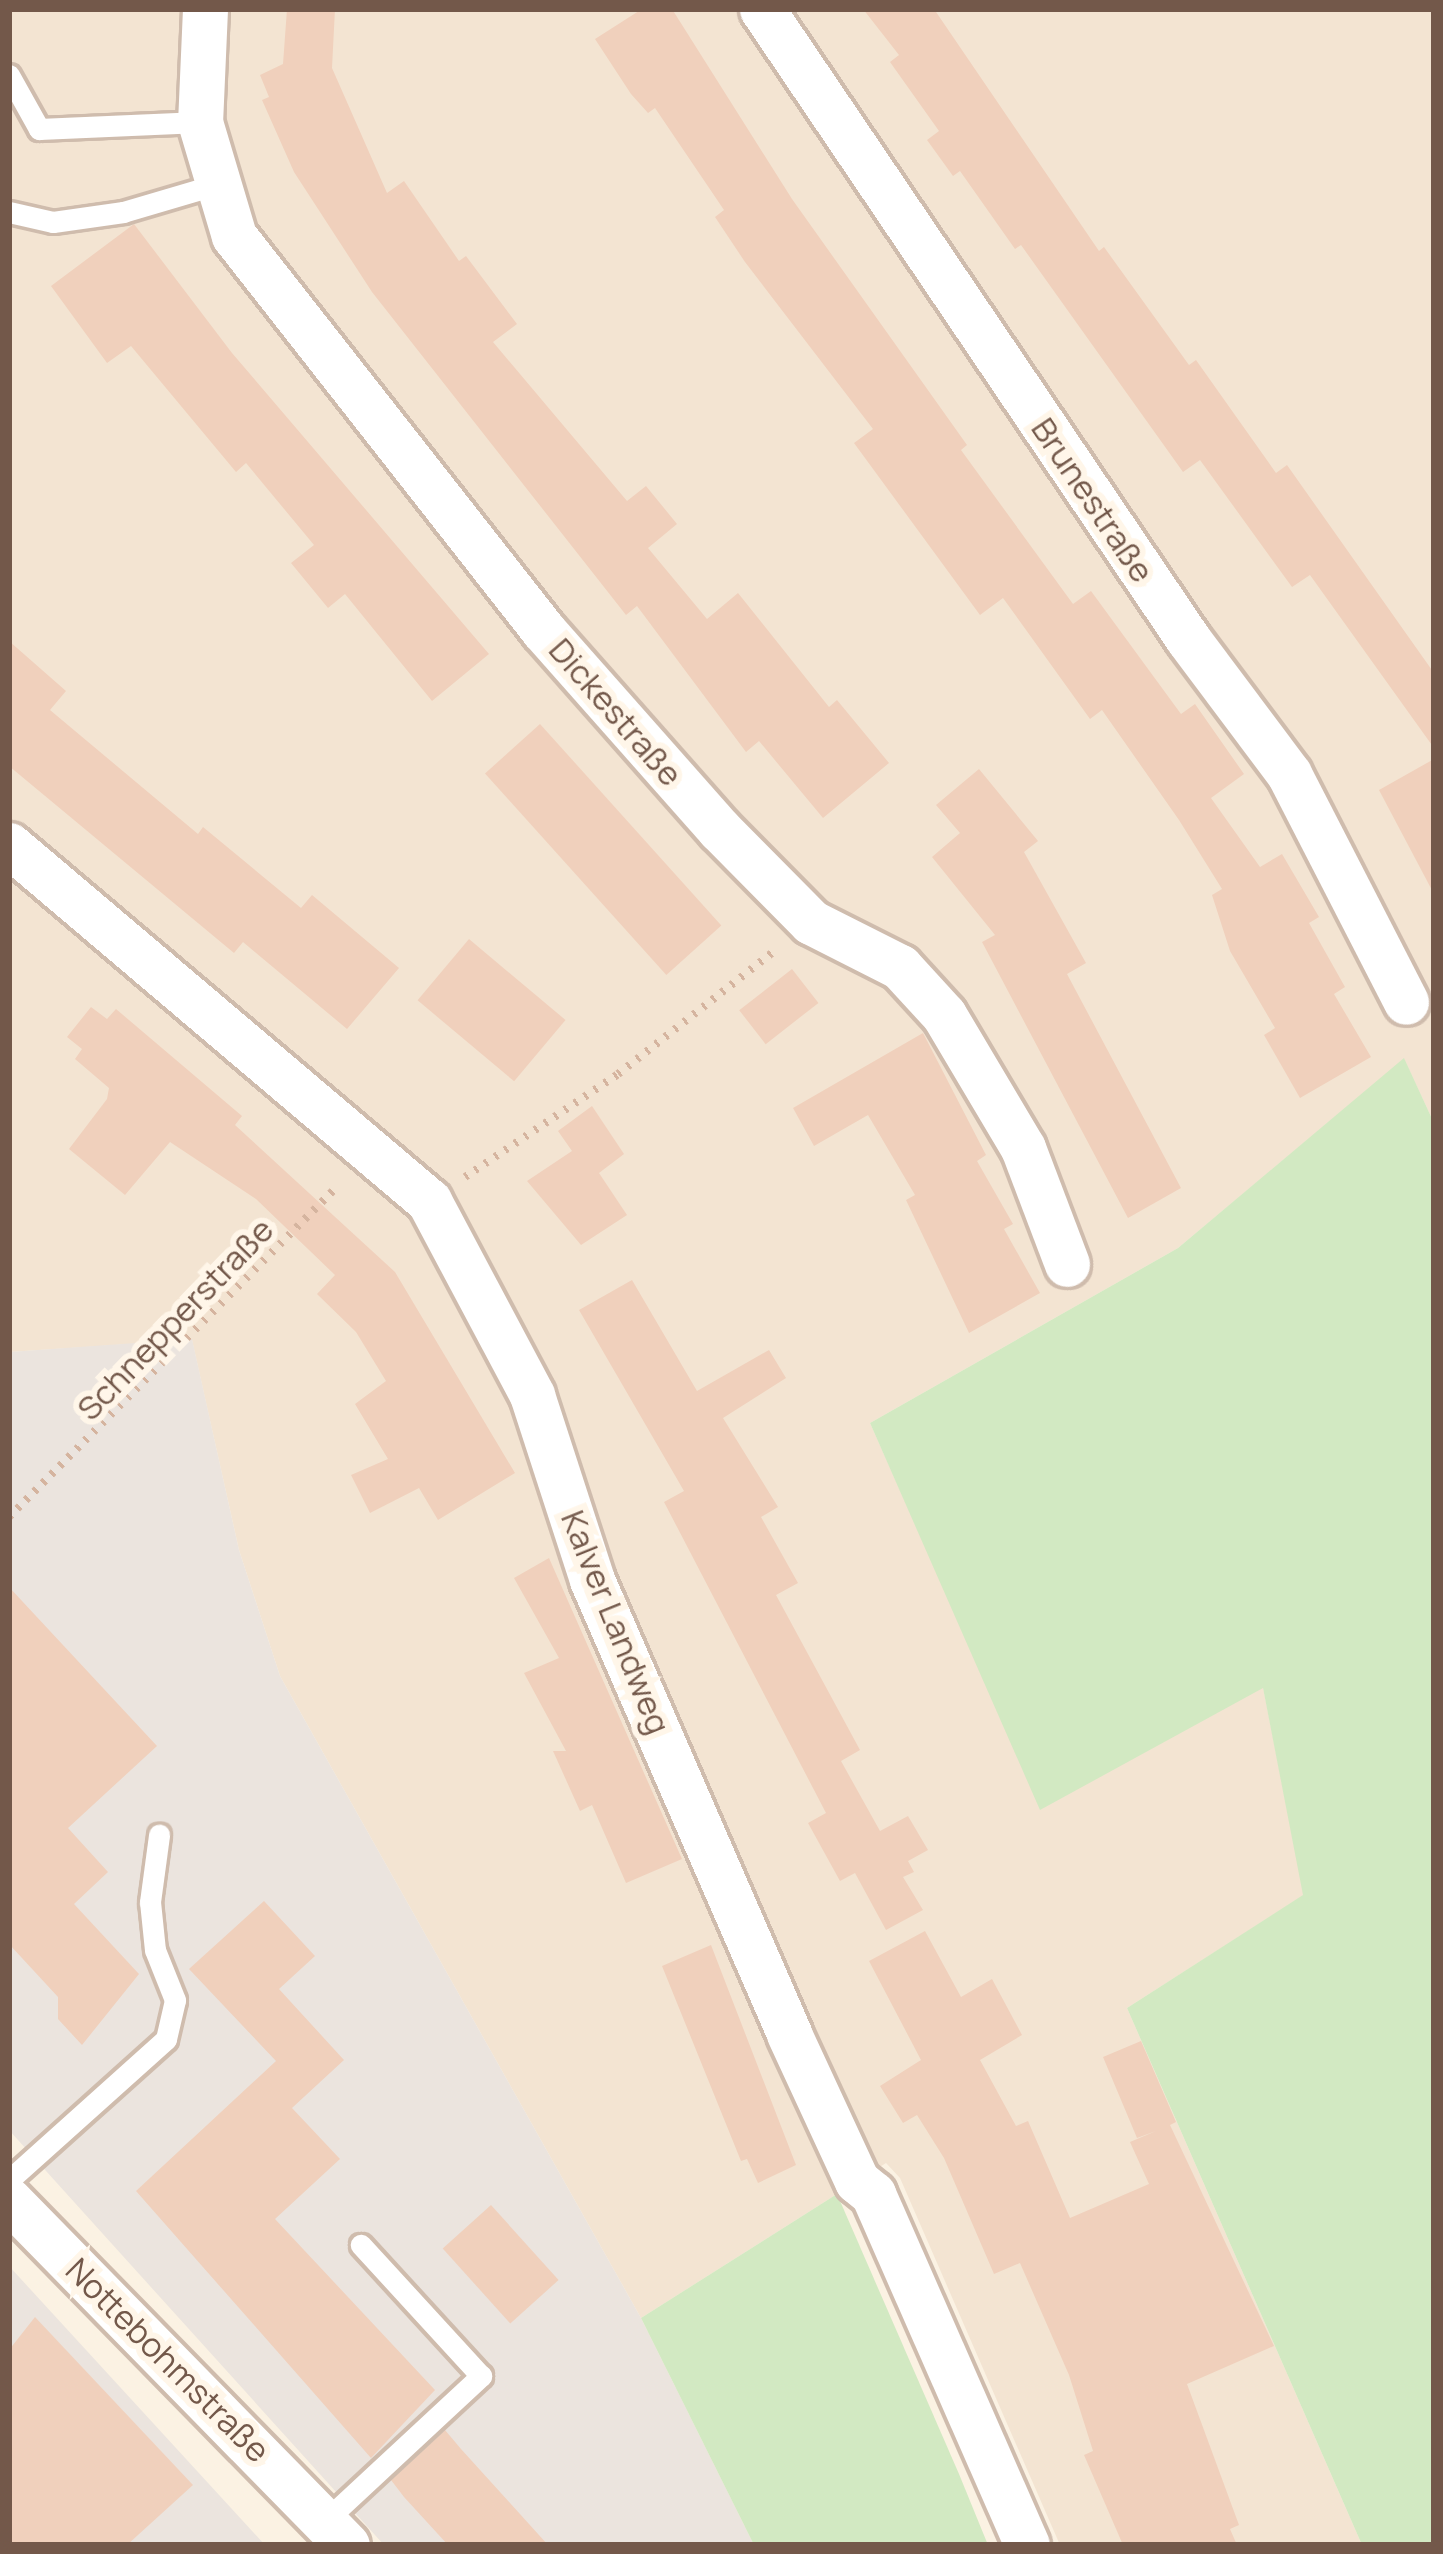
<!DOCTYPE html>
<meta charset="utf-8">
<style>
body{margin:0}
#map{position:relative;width:1443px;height:2554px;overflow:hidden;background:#fbf2e3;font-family:Manrope,sans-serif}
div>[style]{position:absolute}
.residential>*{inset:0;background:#f3e4d2}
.industrial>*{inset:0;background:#ebe4de}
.green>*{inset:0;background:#d2e9c2}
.building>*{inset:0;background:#f0d0bc;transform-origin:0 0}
.path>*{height:8px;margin-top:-4px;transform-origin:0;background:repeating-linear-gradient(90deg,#d5b49f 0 3px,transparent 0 12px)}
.roads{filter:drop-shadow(3px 0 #cfbcad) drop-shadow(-3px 0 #cfbcad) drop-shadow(0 3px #cfbcad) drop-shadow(0 -3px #cfbcad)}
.service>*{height:21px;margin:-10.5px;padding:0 10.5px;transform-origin:10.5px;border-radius:10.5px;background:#fff}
.minor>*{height:45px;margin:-22.5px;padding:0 22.5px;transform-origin:22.5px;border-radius:22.5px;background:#fff}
span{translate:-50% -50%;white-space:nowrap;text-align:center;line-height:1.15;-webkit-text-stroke:12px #fff6e9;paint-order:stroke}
.street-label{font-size:33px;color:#73584a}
.frame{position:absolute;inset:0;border:12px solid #73584a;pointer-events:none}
</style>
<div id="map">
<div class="residential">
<i style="clip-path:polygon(9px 9px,1434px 9px,1434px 1123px,1404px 1059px,1178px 1248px,870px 1423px,928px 1553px,1263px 1687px,1304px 1895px,1127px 2008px,1362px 2545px,1060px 2545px,900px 2178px,886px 2163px,641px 2318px,280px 1676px,239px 1550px,192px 1340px,9px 1352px)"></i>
</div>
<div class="industrial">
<i style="clip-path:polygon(192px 1339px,239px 1550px,280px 1676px,641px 2318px,754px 2545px,384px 2545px,9px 2130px,9px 1352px)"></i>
<i style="clip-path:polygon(9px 2266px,265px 2545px,9px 2545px)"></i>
</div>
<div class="green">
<i style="clip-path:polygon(1404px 1058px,1434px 1123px,1434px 2545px,1362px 2545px,1127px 2008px,1303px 1895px,1263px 1688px,1040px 1810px,870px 1423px,1178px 1248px)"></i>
<i style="clip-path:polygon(837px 2194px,959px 2474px,988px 2545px,754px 2545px,641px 2318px)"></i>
</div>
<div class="building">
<i style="clip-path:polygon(287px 9px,335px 9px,332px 68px,387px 193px,404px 181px,459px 261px,466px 256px,517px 324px,493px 342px,627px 501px,646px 486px,677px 524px,648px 548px,707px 619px,738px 593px,829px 707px,837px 700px,889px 763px,823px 818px,759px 741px,746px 752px,637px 606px,626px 615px,372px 292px,294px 172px,262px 100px,269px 97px,260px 75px,283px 64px)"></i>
<i style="clip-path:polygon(642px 9px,672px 9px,792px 199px,967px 445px,961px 450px,1073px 604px,1091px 591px,1181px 714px,1195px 704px,1244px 774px,1211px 798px,1260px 867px,1282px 854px,1319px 917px,1309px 923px,1345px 987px,1334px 994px,1371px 1057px,1300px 1098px,1264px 1035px,1275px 1028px,1230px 951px,1212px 895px,1222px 889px,1179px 820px,1102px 710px,1090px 719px,1003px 598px,980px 615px,854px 443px,873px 429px,745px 262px,715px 217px,724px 210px,655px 108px,648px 113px,631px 94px,595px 39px)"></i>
<i style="clip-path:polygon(863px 9px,934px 9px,1099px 251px,1104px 247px,1189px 365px,1196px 360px,1276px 473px,1287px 465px,1434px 673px,1434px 748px,1310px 575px,1292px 587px,1200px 460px,1183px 472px,1021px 245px,1015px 249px,960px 171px,953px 176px,927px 140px,939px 131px,890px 62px,899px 55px)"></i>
<i style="clip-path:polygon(134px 224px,232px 353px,489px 654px,432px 701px,345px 594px,328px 608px,291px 563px,314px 545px,246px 463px,236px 472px,131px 346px,107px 363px,51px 286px)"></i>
<i style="clip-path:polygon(9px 641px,66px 691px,50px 710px,198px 834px,203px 827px,301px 908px,312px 895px,399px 968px,347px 1029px,243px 942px,234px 953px,9px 766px)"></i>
<i style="left:540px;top:724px;width:271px;height:74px;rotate:48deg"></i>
<i style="clip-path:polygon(1434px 759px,1434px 894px,1379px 790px)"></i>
<i style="clip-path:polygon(979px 769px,1038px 841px,1024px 852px,1086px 963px,1067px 974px,1181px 1188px,1128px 1218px,982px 942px,995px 935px,932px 857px,960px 833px,936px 805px)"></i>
<i style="left:469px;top:939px;width:126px;height:80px;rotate:40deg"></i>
<i style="left:792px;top:969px;width:43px;height:67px;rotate:52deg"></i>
<i style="clip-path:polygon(91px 1007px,107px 1019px,116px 1009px,242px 1116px,235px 1125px,395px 1272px,515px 1473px,438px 1520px,419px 1488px,370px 1513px,351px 1475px,388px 1459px,355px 1404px,386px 1381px,356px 1332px,317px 1294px,335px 1275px,256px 1199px,170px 1142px,125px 1195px,69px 1149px,107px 1099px,109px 1088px,75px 1059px,82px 1049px,67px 1037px)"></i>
<i style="clip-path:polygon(923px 1033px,986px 1155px,977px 1161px,1013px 1224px,1004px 1229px,1040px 1293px,969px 1333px,906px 1200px,915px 1195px,868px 1115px,814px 1146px,793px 1108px)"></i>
<i style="clip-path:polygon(592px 1106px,624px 1154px,599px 1173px,627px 1215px,581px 1245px,527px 1181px,572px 1151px,558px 1131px)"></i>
<i style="clip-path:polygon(632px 1280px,697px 1391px,769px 1350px,786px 1378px,723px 1418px,778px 1507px,761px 1517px,798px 1583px,776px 1595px,860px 1750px,841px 1761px,880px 1831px,908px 1816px,928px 1850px,908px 1861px,914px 1872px,903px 1877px,923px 1910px,886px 1930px,855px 1873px,840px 1881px,808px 1823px,826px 1813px,664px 1502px,684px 1491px,579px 1310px)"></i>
<i style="clip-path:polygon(549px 1558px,682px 1859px,626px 1883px,592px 1805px,580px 1811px,553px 1751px,566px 1751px,524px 1673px,559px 1658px,514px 1578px)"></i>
<i style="clip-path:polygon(9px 1587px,157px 1746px,68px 1828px,108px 1872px,74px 1904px,139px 1974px,82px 2045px,58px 2019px,58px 1997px,9px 1944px)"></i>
<i style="clip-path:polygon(264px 1901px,315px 1956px,279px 1989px,344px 2060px,292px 2108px,340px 2159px,275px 2219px,435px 2390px,371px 2458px,136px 2191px,276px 2061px,189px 1969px)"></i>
<i style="clip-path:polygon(925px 1931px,961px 1997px,992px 1979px,1022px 2035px,980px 2060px,1016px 2126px,1028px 2121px,1070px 2218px,1149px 2184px,1130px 2142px,1156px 2131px,1137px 2138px,1103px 2057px,1141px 2041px,1176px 2122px,1170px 2125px,1274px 2346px,1187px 2384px,1239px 2525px,1230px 2529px,1237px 2545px,1123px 2545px,1084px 2455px,1093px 2451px,1069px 2375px,1020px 2263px,994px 2274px,944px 2158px,917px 2115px,903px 2123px,880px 2086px,921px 2060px,869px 1961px)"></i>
<i style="clip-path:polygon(711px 1945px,796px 2165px,758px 2183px,747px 2159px,741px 2161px,662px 1966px)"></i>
<i style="left:491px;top:2205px;width:101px;height:65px;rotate:48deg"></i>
<i style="clip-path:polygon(35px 2317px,193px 2485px,127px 2545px,9px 2545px,9px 2350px)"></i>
<i style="clip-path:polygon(445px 2430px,461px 2449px,548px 2545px,448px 2545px,404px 2497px,391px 2480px)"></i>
</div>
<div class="path">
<i style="left:465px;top:1177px;width:184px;rotate:-33.9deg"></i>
<i style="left:618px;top:1074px;width:202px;rotate:-38.2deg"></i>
<i style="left:9px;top:1517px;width:467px;rotate:-45.2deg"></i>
</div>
<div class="roads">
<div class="service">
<i style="left:9px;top:75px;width:62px;rotate:60.9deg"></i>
<i style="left:39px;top:129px;width:161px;rotate:-2.5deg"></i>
<i style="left:9px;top:212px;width:45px;rotate:12.8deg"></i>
<i style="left:53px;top:222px;width:71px;rotate:-8.1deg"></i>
<i style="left:123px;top:212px;width:99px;rotate:-16.4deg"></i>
<i style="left:9px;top:2180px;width:211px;rotate:-41.9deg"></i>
<i style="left:166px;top:2039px;width:40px;rotate:-77deg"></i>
<i style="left:175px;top:2000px;width:54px;rotate:-111.8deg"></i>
<i style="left:155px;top:1950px;width:48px;rotate:-95.9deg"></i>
<i style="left:150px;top:1902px;width:68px;rotate:-82.3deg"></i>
<i style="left:326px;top:2520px;width:212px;rotate:-42.9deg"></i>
<i style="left:481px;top:2376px;width:178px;rotate:-132.5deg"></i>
</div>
<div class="minor">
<i style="left:205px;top:9px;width:113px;rotate:92.5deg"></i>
<i style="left:200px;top:122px;width:119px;rotate:73.4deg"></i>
<i style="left:234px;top:236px;width:501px;rotate:51.89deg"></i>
<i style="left:543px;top:630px;width:266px;rotate:48.5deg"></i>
<i style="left:719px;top:829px;width:131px;rotate:45.3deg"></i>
<i style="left:811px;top:922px;width:100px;rotate:26.8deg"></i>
<i style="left:900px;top:967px;width:65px;rotate:47.5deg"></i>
<i style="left:944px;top:1015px;width:155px;rotate:59.3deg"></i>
<i style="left:1023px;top:1148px;width:124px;rotate:69.2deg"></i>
<i style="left:762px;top:9px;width:761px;rotate:55.93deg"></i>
<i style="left:1188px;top:639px;width:169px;rotate:53.2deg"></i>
<i style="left:1289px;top:774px;width:256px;rotate:62.8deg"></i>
<i style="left:9px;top:845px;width:551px;rotate:40.29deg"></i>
<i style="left:429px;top:1201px;width:220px;rotate:62deg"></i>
<i style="left:532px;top:1395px;width:194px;rotate:72deg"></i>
<i style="left:592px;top:1580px;width:495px;rotate:66.5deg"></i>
<i style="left:789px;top:2034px;width:162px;rotate:65.2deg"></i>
<i style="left:857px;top:2181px;width:21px;rotate:39deg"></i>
<i style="left:873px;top:2194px;width:383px;rotate:66.3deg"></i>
<i style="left:9px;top:2200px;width:483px;rotate:45.6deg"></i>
</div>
</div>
<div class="street-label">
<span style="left:1093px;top:500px;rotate:56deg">Brunestraße</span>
<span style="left:616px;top:712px;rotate:49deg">Dickestraße</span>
<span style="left:175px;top:1319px;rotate:-46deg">Schnepperstraße</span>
<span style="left:616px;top:1622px;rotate:68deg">Kalver Landweg</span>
<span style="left:168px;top:2360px;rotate:45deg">Nottebohmstraße</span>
</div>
<div class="frame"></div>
</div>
